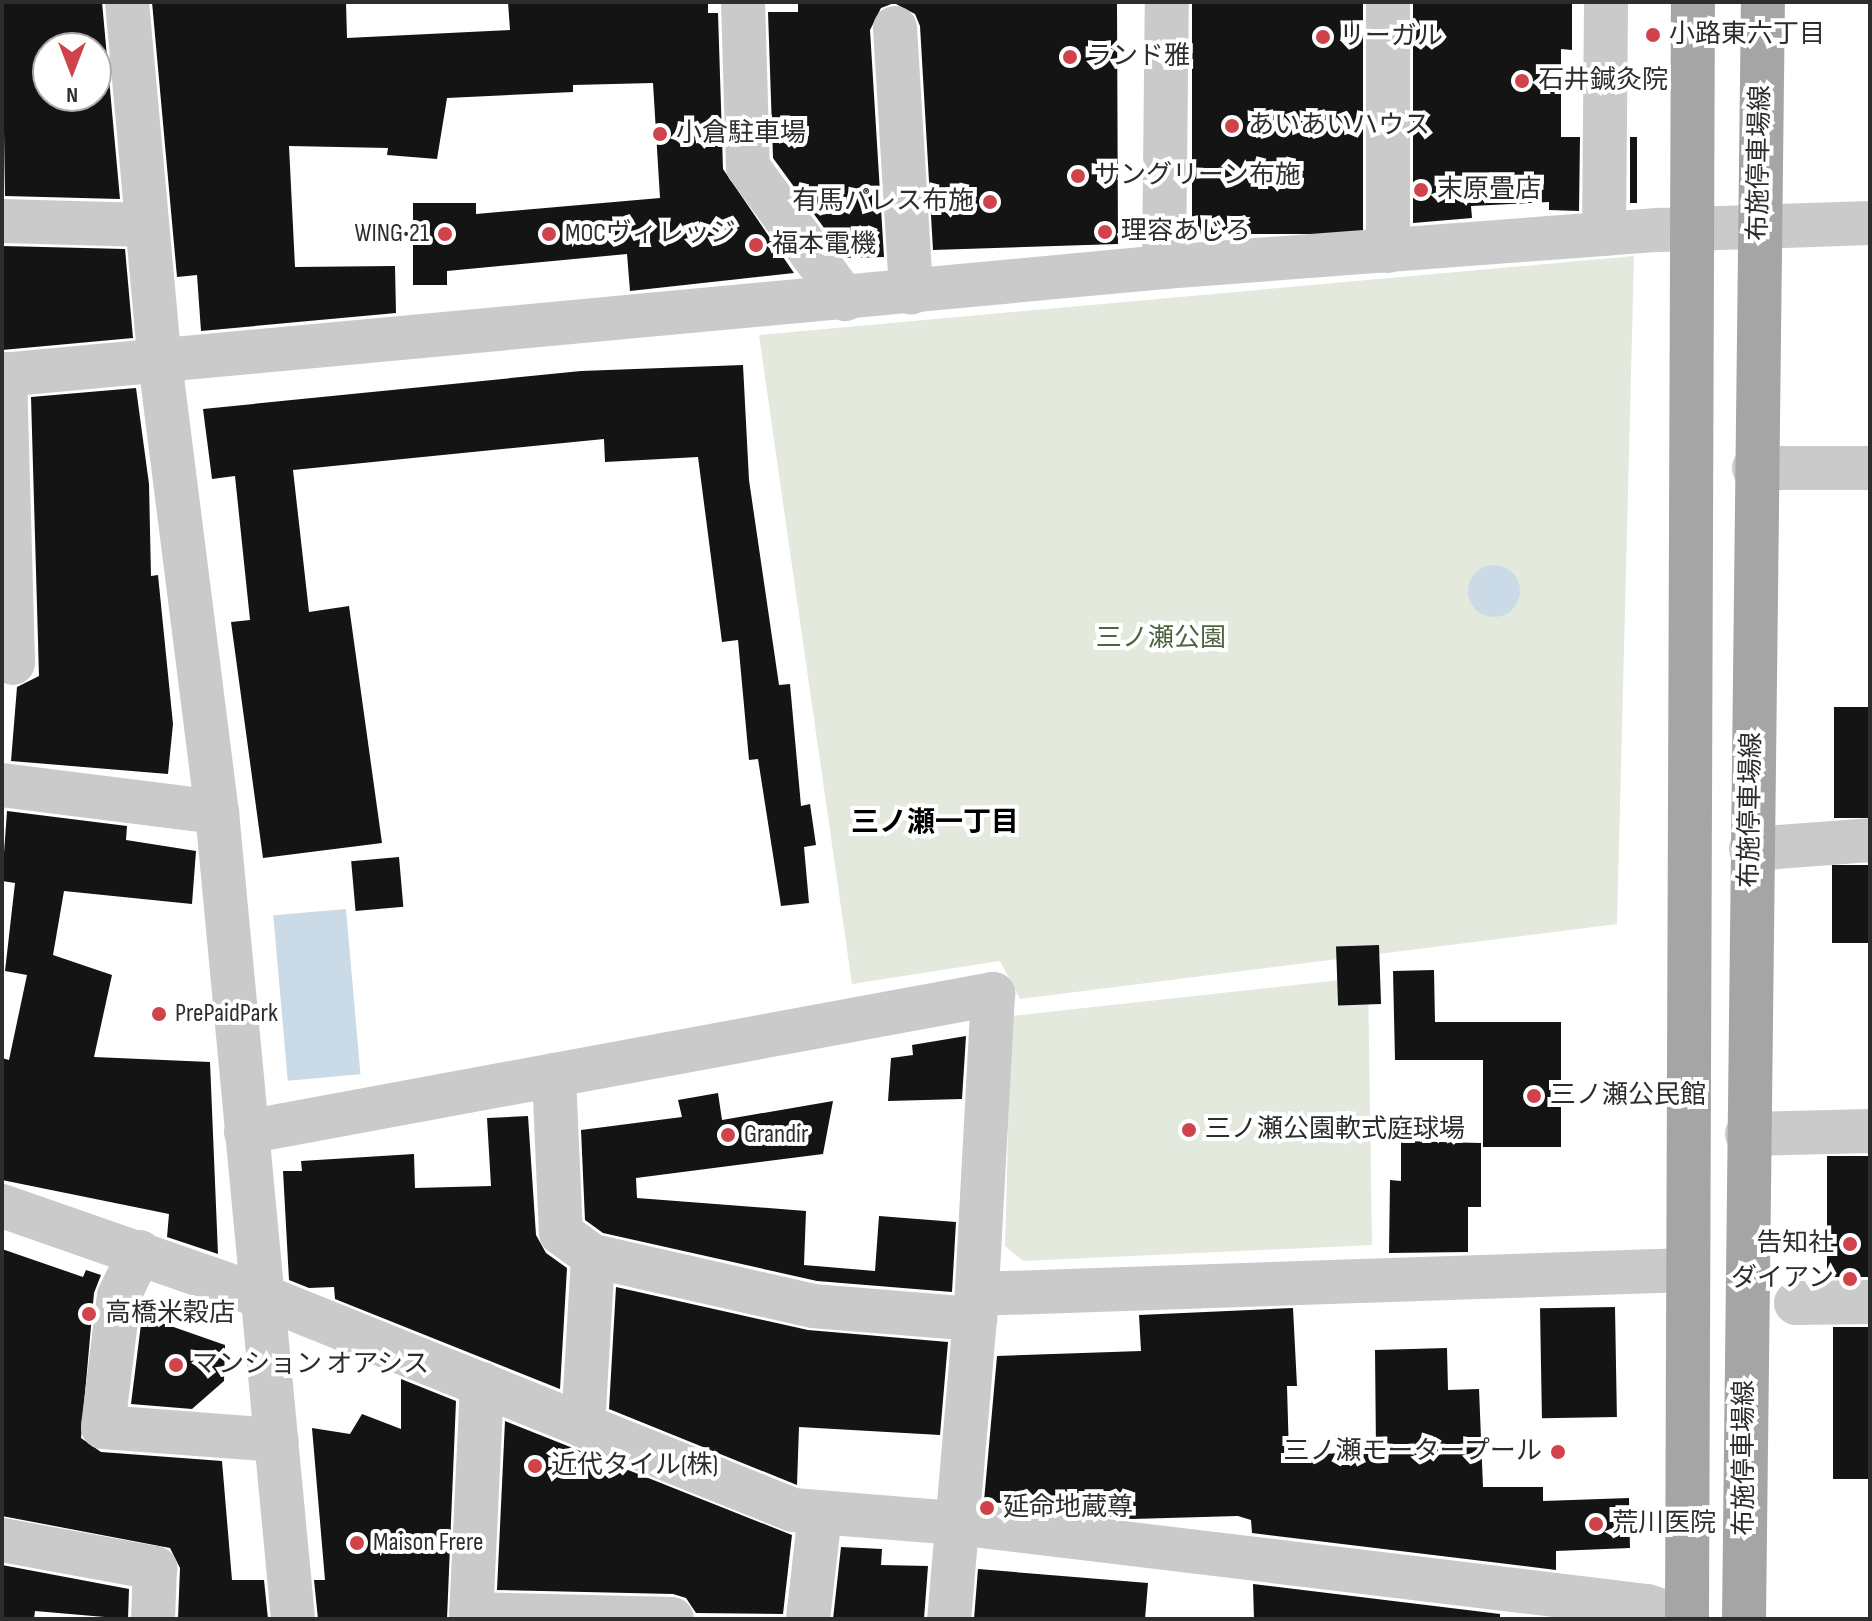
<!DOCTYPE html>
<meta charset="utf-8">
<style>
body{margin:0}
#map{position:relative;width:1872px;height:1621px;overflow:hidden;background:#fff;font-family:"Sofia Sans Condensed","Noto Sans JP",sans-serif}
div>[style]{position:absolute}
.green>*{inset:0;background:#e3e9dc}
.water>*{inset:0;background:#cadbe7;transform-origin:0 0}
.round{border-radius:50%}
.building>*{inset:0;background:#141414;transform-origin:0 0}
.minor>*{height:44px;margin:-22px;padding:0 22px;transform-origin:22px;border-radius:22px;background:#cacaca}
.major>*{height:44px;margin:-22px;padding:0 22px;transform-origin:22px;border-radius:22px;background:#a5a5a5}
.dots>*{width:22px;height:22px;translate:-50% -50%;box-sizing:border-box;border:4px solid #fff;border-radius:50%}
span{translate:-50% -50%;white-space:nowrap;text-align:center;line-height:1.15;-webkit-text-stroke:8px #fff;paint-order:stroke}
.poi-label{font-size:26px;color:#2d2d2d}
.left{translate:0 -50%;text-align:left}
.right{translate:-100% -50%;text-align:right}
.street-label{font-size:26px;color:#2d2d2d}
.park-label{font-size:26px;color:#4f6340}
.neighbourhood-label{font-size:28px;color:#000;font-weight:700}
.frame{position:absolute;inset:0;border:4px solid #2d2d2d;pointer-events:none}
.north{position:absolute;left:32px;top:32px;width:80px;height:80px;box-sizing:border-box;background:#fff;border:2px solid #ababab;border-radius:50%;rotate:180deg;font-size:22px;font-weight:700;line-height:32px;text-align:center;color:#2d2d2d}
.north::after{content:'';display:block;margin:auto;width:28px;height:36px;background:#d0434b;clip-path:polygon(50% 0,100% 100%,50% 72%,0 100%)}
</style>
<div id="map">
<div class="green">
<i style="clip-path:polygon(1634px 256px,1617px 924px,1020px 999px,1000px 961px,852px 984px,759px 335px)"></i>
<i style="clip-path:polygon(1368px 977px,1372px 1245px,1023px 1261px,1005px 1246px,1011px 1016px)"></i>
</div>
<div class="water">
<i class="round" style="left:1468px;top:565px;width:52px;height:52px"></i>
<i style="left:346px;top:909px;width:166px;height:73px;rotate:85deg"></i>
</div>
<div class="building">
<i style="clip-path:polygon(evenodd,2px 2px,102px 2px,120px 199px,5px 196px,2px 2px,48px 48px,96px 48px,96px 96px,48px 96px,48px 48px)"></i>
<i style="clip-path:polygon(152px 2px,346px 2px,347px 38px,510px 30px,508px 2px,708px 2px,708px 13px,718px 13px,723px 169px,794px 273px,630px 291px,627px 254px,447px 271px,447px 285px,413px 285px,413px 203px,476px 203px,476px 214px,660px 198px,653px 83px,573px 85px,573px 92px,447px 98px,437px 159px,387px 155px,388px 148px,289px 146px,295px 267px,395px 266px,396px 313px,201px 331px,197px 275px,177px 277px)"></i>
<i style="clip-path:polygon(798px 2px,1117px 2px,1118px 244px,933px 250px,920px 26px,915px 14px,894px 3px,881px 8px,870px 30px,884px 257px,846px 258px,773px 158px,768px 12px,798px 12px)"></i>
<i style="left:1192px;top:2px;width:171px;height:232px"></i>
<i style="clip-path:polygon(1413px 2px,1572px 2px,1572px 50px,1561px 49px,1561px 137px,1580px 137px,1579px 211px,1549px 210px,1549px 202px,1471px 206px,1472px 218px,1413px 223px)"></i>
<i style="left:1630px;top:137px;width:7px;height:66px"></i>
<i style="clip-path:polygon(2px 246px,125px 249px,133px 338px,2px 350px)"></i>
<i style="clip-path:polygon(743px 365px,749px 480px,779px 685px,790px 684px,801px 806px,810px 804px,816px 845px,804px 847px,809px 903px,781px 906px,758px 759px,749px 760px,738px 640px,722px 642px,698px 457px,605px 462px,604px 439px,293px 470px,309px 612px,349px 606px,382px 843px,263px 858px,231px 622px,250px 620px,235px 476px,212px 479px,203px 409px,581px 371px)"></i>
<i style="clip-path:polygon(136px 388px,149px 484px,151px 576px,158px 575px,173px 724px,168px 774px,11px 761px,17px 687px,39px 676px,31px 397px)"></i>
<i style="left:1834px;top:707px;width:36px;height:111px"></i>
<i style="clip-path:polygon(7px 811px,127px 826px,126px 840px,196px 851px,192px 904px,64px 891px,53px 955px,112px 975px,94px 1057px,210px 1062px,218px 1254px,167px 1237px,169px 1214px,2px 1180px,2px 1058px,9px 1060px,27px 975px,5px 971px,15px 883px,2px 881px)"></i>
<i style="left:399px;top:857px;width:50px;height:48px;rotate:85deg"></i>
<i style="left:1870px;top:865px;width:78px;height:38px;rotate:90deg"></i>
<i style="left:1379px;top:945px;width:59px;height:43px;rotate:88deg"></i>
<i style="clip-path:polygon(1434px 970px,1435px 1022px,1561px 1022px,1561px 1147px,1483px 1147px,1483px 1060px,1395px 1060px,1393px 971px)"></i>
<i style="clip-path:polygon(966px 1036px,962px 1099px,888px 1101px,891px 1058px,913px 1055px,912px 1045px)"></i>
<i style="clip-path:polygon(718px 1093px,722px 1120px,833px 1101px,823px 1154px,636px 1178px,637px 1198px,806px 1211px,804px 1265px,875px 1271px,879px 1216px,956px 1222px,952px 1292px,817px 1281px,603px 1233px,585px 1220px,581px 1130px,682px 1117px,678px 1100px)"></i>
<i style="clip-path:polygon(528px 1116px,536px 1235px,546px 1253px,567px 1268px,560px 1389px,335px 1299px,334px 1287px,309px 1288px,289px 1280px,283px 1171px,302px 1171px,301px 1161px,414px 1154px,415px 1188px,491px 1186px,487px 1118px)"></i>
<i style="clip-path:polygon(1401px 1141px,1481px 1143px,1481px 1207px,1468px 1207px,1468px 1252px,1389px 1253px,1390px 1180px,1401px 1181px)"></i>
<i style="left:1870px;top:1156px;width:121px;height:43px;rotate:90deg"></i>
<i style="clip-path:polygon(2px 1249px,83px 1277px,86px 1270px,101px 1275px,94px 1293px,81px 1438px,101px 1452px,222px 1461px,232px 1580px,264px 1580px,268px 1619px,178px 1619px,180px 1568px,170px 1548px,2px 1516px)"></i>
<i style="clip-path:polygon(616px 1287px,808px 1330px,948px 1342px,940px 1435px,799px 1427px,797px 1485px,609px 1409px)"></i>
<i style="left:1615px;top:1307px;width:110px;height:75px;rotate:89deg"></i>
<i style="clip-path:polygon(1293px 1308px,1297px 1386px,1287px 1386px,1289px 1456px,1376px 1451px,1375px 1350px,1447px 1348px,1448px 1390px,1479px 1389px,1483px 1487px,1543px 1487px,1543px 1501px,1629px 1498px,1630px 1548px,1556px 1551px,1556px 1570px,1252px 1533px,1251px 1520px,1238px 1516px,1132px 1519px,984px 1501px,997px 1356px,1141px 1351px,1139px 1315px)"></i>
<i style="clip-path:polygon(142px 1316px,225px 1345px,224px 1381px,192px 1409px,131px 1404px)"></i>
<i style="left:1870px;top:1327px;width:152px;height:37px;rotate:90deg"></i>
<i style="clip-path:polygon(401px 1379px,456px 1401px,447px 1619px,318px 1619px,314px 1580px,325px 1580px,312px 1428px,350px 1434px,362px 1414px,401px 1429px)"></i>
<i style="clip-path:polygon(505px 1421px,792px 1535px,783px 1614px,696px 1613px,686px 1598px,673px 1594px,497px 1590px)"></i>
<i style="clip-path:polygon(841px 1547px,882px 1549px,881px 1565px,928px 1566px,924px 1619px,833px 1619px)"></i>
<i style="clip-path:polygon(2px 1565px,129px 1589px,128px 1619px,35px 1611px,34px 1619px,2px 1619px)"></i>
<i style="clip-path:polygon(978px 1569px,1148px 1583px,1145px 1619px,974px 1619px)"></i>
<i style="clip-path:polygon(1253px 1584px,1500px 1614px,1500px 1619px,1254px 1619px)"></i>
</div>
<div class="minor">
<i style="left:127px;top:2px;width:362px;rotate:84.8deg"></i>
<i style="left:160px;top:362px;width:454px;rotate:82.8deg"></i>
<i style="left:217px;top:812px;width:811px;rotate:84.62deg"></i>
<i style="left:743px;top:2px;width:165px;rotate:88.3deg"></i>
<i style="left:748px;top:167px;width:164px;rotate:53.7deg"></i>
<i style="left:895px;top:28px;width:265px;rotate:86.5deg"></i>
<i style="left:2px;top:221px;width:145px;rotate:1.6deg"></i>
<i style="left:1604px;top:234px;width:232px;rotate:-89.5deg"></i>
<i style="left:1388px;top:251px;width:249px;rotate:-90deg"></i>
<i style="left:1164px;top:267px;width:265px;rotate:-89.4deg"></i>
<i style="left:5px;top:374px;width:289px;rotate:88.4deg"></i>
<i style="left:2px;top:375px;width:1167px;rotate:-5.31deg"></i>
<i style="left:1164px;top:267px;width:498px;rotate:-4.3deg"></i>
<i style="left:1661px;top:230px;width:209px;rotate:-1.9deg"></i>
<i style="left:1754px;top:468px;width:116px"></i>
<i style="left:2px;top:785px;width:217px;rotate:7.2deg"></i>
<i style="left:1751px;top:849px;width:119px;rotate:-4.3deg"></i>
<i style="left:554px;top:1075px;width:158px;rotate:87.5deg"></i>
<i style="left:561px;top:1233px;width:39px;rotate:36deg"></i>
<i style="left:593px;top:1256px;width:226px;rotate:12.8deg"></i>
<i style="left:813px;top:1306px;width:163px;rotate:4.6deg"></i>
<i style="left:246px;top:1132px;width:760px;rotate:-10.47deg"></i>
<i style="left:993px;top:994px;width:300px;rotate:93.1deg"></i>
<i style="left:977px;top:1294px;width:326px;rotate:94.9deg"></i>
<i style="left:1747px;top:1134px;width:123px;rotate:-1.4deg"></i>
<i style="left:2px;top:1206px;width:277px;rotate:19.2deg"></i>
<i style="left:264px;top:1297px;width:570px;rotate:21.93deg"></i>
<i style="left:793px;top:1510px;width:164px;rotate:4.6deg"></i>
<i style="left:956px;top:1523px;width:696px;rotate:6.85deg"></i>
<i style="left:1647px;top:1606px;width:41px;rotate:18.4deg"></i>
<i style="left:140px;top:1252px;width:49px;rotate:115.5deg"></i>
<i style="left:119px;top:1296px;width:132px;rotate:97deg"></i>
<i style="left:103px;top:1427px;width:174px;rotate:4.3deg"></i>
<i style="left:977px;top:1294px;width:710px;rotate:-1.94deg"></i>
<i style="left:1796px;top:1303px;width:74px;rotate:-0.8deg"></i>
<i style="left:482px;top:1384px;width:230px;rotate:92.7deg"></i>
<i style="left:471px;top:1614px;width:201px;rotate:1.4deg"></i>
<i style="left:583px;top:1426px;width:170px;rotate:-86.6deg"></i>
<i style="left:2px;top:1540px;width:156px;rotate:10.4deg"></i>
<i style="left:155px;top:1568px;width:51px;rotate:92.2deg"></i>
<i style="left:808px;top:1619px;width:107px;rotate:-83.5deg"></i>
</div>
<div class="major">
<i style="left:1687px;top:1619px;width:1617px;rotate:-89.79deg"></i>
<i style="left:1744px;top:1619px;width:1617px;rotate:-89.33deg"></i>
</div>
<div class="dots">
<i style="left:1653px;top:35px;background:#d0434b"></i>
<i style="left:1323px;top:37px;background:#d0434b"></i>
<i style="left:1070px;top:57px;background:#d0434b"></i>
<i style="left:1522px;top:81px;background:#d0434b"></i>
<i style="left:1232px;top:126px;background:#d0434b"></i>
<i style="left:660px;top:134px;background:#d0434b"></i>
<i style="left:1078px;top:176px;background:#d0434b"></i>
<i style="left:1421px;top:190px;background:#d0434b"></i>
<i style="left:990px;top:202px;background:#d0434b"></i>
<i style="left:1105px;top:232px;background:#d0434b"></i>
<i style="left:445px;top:234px;background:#d0434b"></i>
<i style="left:549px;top:234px;background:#d0434b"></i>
<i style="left:756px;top:245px;background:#d0434b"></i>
<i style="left:159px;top:1014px;background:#d0434b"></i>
<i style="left:1534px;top:1096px;background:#d0434b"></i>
<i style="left:1189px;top:1130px;background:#d0434b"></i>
<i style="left:728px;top:1135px;background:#d0434b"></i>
<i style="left:1850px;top:1244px;background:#d0434b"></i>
<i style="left:1850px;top:1279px;background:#d0434b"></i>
<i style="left:89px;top:1314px;background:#d0434b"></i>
<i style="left:176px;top:1365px;background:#d0434b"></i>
<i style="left:1558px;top:1452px;background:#d0434b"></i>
<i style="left:535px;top:1466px;background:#d0434b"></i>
<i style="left:987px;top:1508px;background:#d0434b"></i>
<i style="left:1596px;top:1524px;background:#d0434b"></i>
<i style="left:357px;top:1543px;background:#d0434b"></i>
</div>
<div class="poi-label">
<span class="left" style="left:1669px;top:35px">小路東六丁目</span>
<span class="left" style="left:1339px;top:37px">リーガル</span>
<span class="left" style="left:1086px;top:57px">ランド雅</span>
<span class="left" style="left:1538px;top:81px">石井鍼灸院</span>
<span class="left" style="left:1248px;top:126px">あいあいハウス</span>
<span class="left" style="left:676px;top:134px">小倉駐車場</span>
<span class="left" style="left:1094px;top:176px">サングリーン布施</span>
<span class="left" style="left:1437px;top:190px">末原畳店</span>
<span class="right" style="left:974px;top:202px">有馬パレス布施</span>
<span class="left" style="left:1121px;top:232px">理容あじろ</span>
<span class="right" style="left:429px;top:234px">WING•21</span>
<span class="left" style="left:565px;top:234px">MOCヴィレッジ</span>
<span class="left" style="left:772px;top:245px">福本電機</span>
<span class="left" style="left:175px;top:1014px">PrePaidPark</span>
<span class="left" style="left:1550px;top:1096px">三ノ瀬公民館</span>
<span class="left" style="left:1205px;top:1130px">三ノ瀬公園軟式庭球場</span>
<span class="left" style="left:744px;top:1135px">Grandir</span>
<span class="right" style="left:1834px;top:1244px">告知社</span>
<span class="right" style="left:1834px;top:1279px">ダイアン</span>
<span class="left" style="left:105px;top:1314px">高橋米穀店</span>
<span class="left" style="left:192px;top:1365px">マンション オアシス</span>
<span class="right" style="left:1542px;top:1452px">三ノ瀬モータープール</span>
<span class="left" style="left:551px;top:1466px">近代タイル(株)</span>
<span class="left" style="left:1003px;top:1508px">延命地蔵尊</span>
<span class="left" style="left:1612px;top:1524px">荒川医院</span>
<span class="left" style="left:373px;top:1543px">Maison Frere</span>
</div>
<div class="street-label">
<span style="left:1760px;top:163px;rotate:-89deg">布施停車場線</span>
<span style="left:1751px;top:810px;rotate:-89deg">布施停車場線</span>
<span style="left:1745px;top:1458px;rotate:-90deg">布施停車場線</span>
</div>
<div class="park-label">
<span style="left:1161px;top:639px">三ノ瀬公園</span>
</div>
<div class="neighbourhood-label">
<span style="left:935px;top:823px">三ノ瀬一丁目</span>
</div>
<div class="frame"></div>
<div class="north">N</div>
</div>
